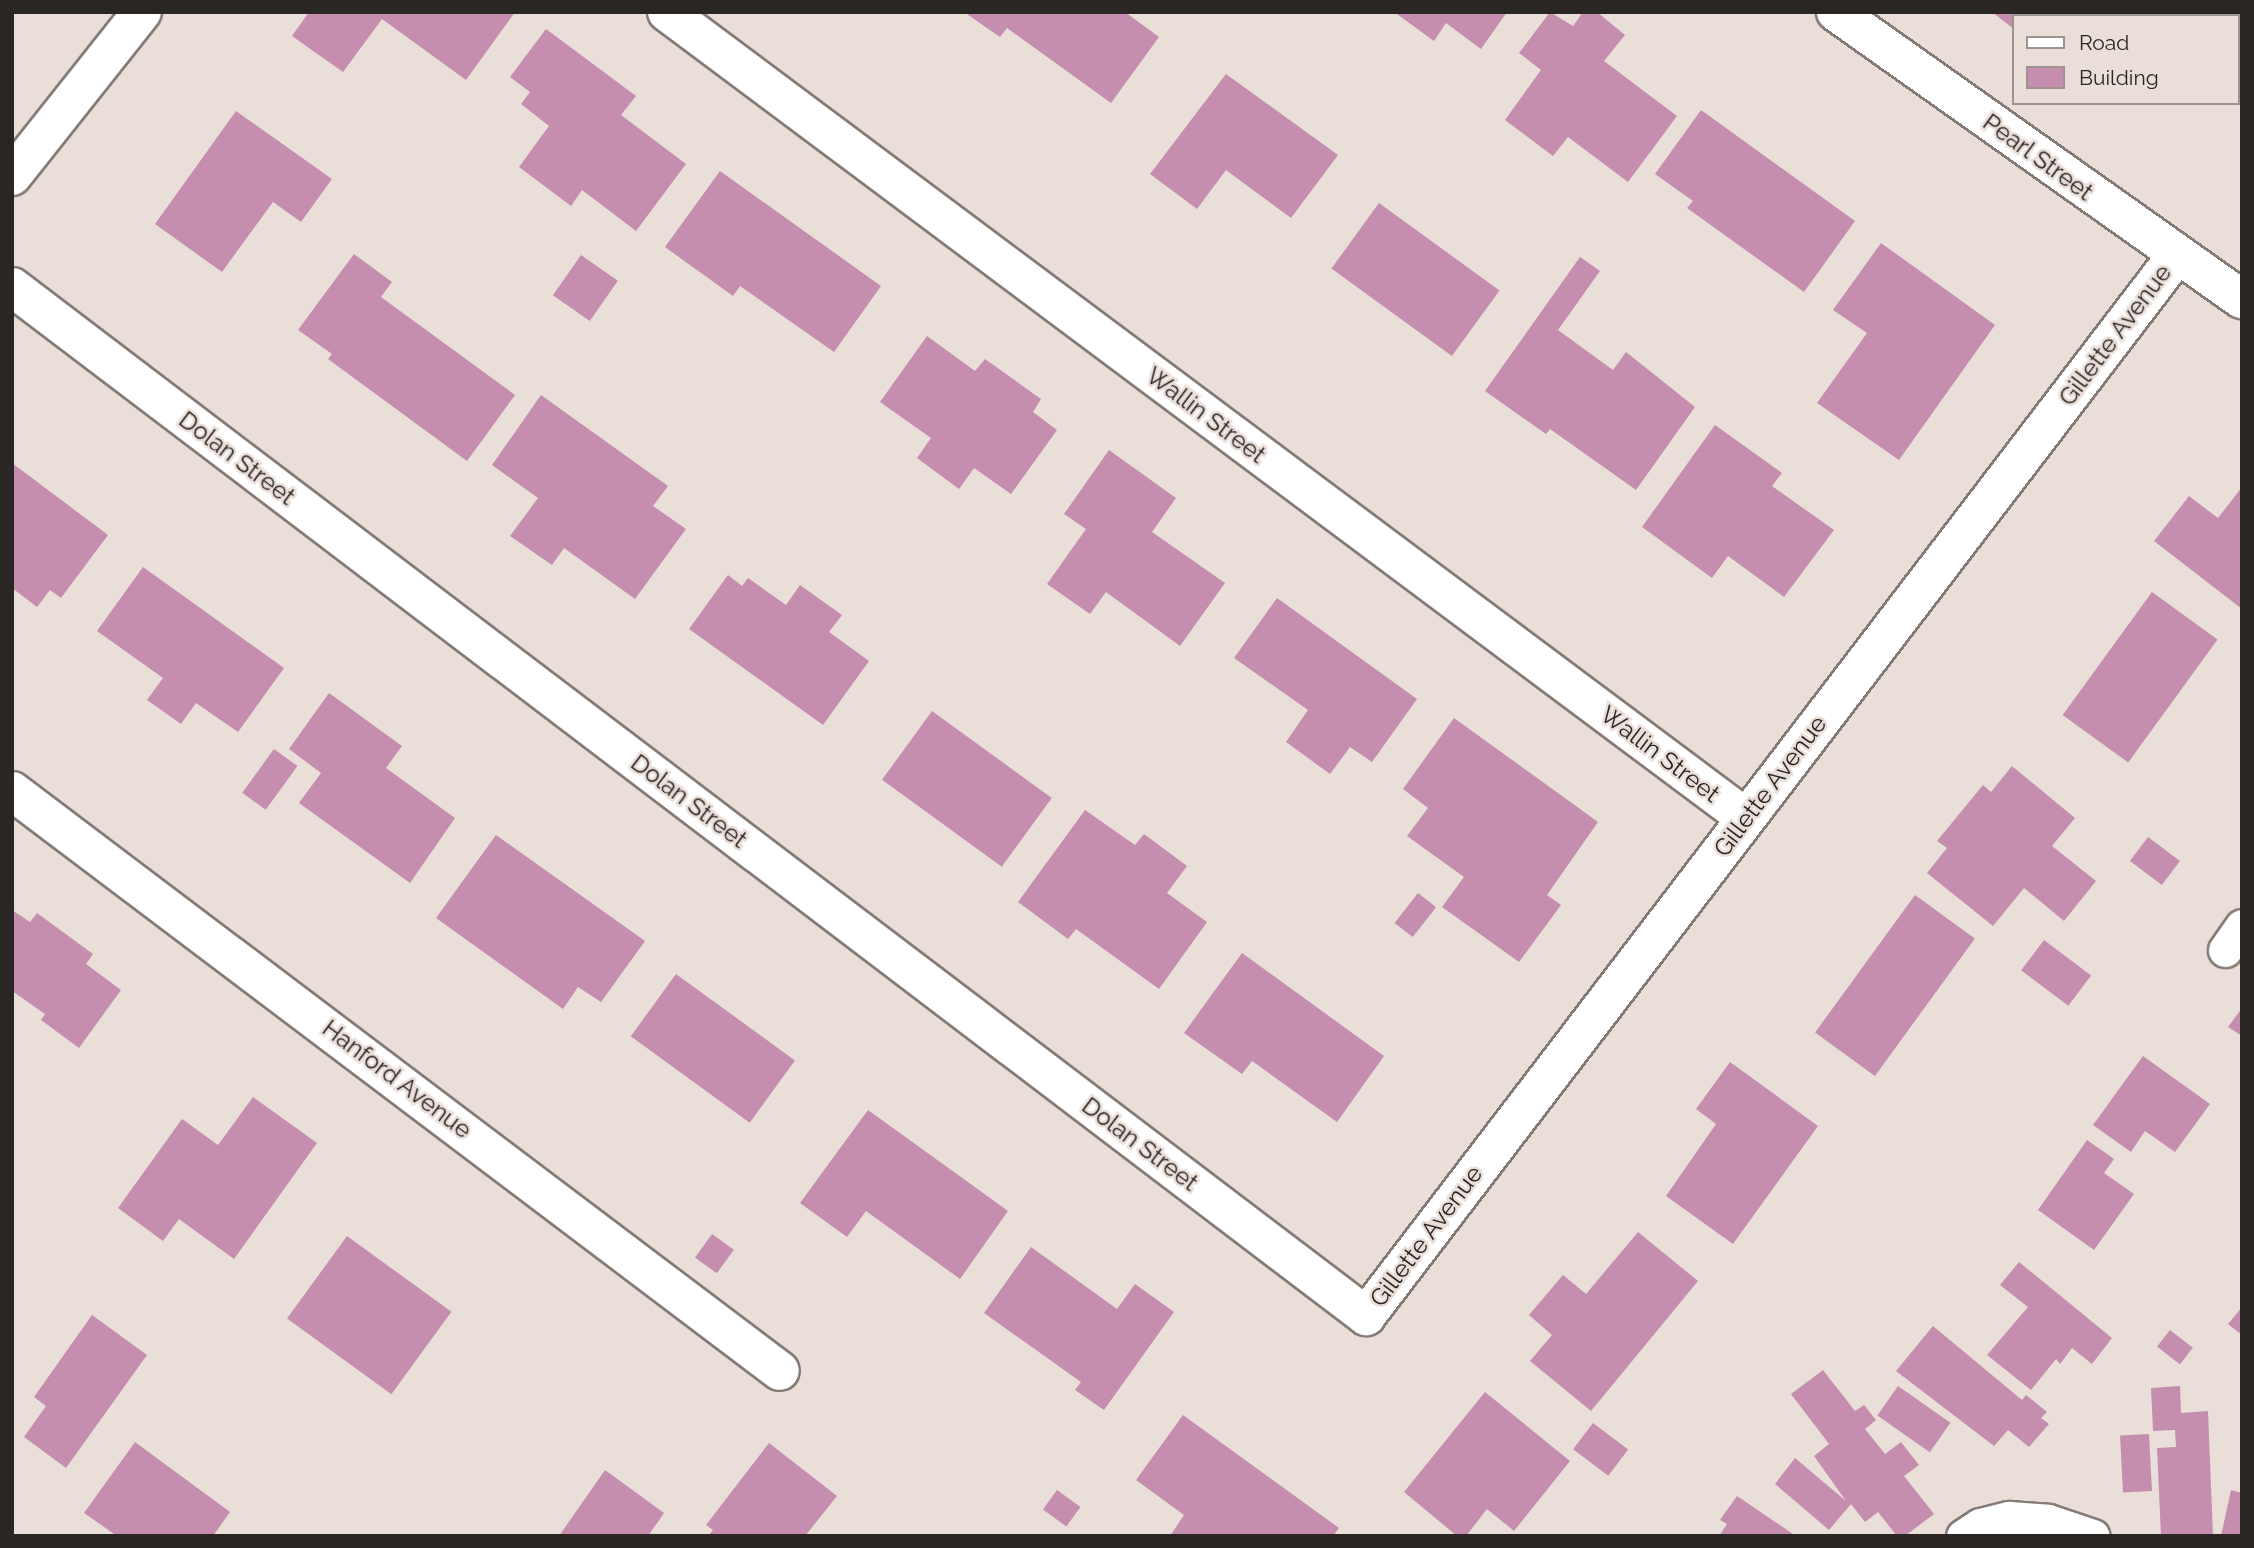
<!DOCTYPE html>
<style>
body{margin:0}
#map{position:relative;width:2254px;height:1548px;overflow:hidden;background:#e9ded8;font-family:Raleway,sans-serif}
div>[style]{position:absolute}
.building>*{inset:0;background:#c58eaf;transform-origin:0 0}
.roads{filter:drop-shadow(2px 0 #857b76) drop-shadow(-2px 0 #857b76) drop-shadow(0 2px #857b76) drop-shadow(0 -2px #857b76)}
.lane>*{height:33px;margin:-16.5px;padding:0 16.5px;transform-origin:16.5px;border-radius:16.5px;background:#fff}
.street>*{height:38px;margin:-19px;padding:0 19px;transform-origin:19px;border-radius:19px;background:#fff}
span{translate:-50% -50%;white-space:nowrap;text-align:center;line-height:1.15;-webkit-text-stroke:5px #e9ded8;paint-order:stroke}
.street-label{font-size:24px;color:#2a2624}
.frame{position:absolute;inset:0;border:14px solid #2a2624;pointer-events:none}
.legend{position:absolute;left:2012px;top:14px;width:228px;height:91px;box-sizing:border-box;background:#e9ded8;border:2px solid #9d9490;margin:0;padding:9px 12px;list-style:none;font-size:21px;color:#2a2624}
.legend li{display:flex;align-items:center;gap:14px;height:35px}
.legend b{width:35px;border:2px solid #9d9490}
</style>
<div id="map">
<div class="building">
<i style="clip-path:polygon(309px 12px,515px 12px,466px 80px,382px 19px,343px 72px,292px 36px)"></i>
<i style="clip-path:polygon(964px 12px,1125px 12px,1159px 37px,1111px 103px,1007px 28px,1000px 37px)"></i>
<i style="clip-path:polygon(1394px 12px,1507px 12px,1481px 49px,1446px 23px,1434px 41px)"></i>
<i style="clip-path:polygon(1550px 12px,1573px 26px,1583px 12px,1597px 12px,1625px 35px,1604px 61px,1677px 116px,1628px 182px,1568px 137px,1553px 156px,1505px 120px,1541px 70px,1519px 53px)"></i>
<i style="clip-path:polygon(1992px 12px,2086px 12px,2014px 16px,2014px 29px)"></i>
<i style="clip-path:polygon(2204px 12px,2242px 14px,2242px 101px,2238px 16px,2202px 16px)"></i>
<i style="clip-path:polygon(546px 29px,636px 96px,621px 115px,686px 164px,636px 231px,582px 190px,571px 206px,519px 167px,549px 126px,521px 104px,530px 92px,510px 77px)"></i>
<i style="clip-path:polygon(1226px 74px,1338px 155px,1291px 218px,1226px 170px,1197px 209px,1150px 174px)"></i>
<i style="clip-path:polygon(1701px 110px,1855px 221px,1804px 292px,1687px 208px,1693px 201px,1655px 174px)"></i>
<i style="clip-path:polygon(236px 111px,332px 179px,301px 222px,273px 202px,222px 272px,155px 224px)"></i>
<i style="clip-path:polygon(720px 171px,881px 286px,834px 352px,740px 286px,733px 296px,665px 247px)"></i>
<i style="left:1379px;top:203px;width:149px;height:81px;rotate:36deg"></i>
<i style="clip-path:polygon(1881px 243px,1995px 325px,1899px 460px,1817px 403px,1867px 333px,1833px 310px)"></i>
<i style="clip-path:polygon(354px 254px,392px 282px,381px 297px,515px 395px,467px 461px,328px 359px,332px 354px,298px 330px)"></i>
<i style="left:581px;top:255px;width:45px;height:49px;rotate:35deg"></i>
<i style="clip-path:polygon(1580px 257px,1600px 271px,1558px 330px,1613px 370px,1626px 352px,1695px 407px,1636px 490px,1550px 429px,1546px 434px,1485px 391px)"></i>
<i style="clip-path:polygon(927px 336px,975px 371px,985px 359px,1041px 399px,1033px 412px,1057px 430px,1011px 494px,974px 468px,959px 489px,917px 458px,931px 438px,880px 402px)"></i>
<i style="clip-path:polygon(541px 395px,668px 486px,653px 506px,686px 529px,635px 599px,564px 548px,552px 565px,510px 536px,538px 498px,492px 465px)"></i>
<i style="clip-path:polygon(1715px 425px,1782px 473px,1772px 486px,1834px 530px,1784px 597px,1728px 556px,1712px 578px,1642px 527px)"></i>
<i style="clip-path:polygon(1109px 450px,1176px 498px,1152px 532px,1225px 583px,1180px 646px,1106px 592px,1090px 614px,1047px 584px,1086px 529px,1064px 514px)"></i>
<i style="clip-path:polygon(12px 463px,108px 535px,61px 598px,50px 590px,37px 607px,12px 588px)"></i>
<i style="clip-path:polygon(2242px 487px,2242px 609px,2154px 541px,2189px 496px,2218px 518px)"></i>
<i style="clip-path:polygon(143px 567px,284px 668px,238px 732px,196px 703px,181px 724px,147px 700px,163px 678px,97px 631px)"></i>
<i style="clip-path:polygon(728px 575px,742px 586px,748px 578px,786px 605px,800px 585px,842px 615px,829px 632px,869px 661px,823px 725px,689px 629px)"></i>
<i style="left:2152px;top:592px;width:81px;height:152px;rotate:36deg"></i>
<i style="clip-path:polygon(1277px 598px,1417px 699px,1372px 762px,1350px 747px,1330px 774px,1286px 742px,1308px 710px,1234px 658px)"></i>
<i style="clip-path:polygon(329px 693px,402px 746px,386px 768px,455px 818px,410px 883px,299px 803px,321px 773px,289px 749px)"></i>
<i style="left:932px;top:711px;width:148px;height:85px;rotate:36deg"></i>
<i style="clip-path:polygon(1454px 718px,1598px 822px,1547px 895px,1561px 905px,1519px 962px,1442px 907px,1464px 877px,1407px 836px,1428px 808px,1403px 789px)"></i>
<i style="left:274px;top:749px;width:29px;height:54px;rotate:36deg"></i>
<i style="clip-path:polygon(2012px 766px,2075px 818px,2052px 846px,2096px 881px,2064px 921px,2024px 888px,1993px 926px,1927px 873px,1947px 848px,1937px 841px,1983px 785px,1991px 792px)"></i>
<i style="clip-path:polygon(1085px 810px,1135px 845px,1144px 834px,1187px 866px,1167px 893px,1207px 922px,1159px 989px,1076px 929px,1068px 939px,1018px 902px)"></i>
<i style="clip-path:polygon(496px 835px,645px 941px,601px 1002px,578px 987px,563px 1009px,436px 918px)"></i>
<i style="left:2148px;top:837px;width:40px;height:30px;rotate:37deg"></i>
<i style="left:1418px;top:893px;width:23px;height:38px;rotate:38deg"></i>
<i style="left:1915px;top:895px;width:74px;height:170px;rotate:36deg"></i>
<i style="clip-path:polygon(12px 910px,30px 922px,37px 913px,93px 954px,86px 964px,121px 990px,79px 1048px,41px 1020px,45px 1014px,12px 991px)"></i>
<i style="left:2044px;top:940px;width:59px;height:38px;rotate:37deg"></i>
<i style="clip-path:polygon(1242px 953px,1384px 1056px,1337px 1122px,1252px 1061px,1242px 1074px,1184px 1033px)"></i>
<i style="left:676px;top:974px;width:147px;height:77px;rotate:36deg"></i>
<i style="clip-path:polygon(2242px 1008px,2242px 1036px,2228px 1027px)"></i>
<i style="clip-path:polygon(2143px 1056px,2210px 1104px,2175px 1152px,2145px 1131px,2131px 1152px,2093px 1125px)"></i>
<i style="clip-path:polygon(1730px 1062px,1818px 1126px,1733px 1244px,1666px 1196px,1716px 1124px,1696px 1109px)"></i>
<i style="clip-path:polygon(253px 1097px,317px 1143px,234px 1259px,179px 1219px,163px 1241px,118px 1208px,182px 1119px,218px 1145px)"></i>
<i style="clip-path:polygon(868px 1110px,1008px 1211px,960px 1279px,866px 1211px,847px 1237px,800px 1203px)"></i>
<i style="clip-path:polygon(2087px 1140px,2114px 1159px,2104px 1173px,2134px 1194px,2094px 1250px,2038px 1210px)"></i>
<i style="clip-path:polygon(1638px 1232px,1698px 1281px,1591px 1411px,1530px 1361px,1552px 1335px,1529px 1315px,1563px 1275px,1586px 1294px)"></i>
<i style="left:712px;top:1234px;width:27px;height:29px;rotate:36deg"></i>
<i style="left:347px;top:1236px;width:129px;height:102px;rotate:36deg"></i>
<i style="clip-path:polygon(1031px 1247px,1117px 1309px,1135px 1284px,1174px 1312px,1104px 1410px,1075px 1390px,1081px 1382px,984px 1313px)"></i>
<i style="clip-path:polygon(2019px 1262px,2112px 1338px,2092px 1364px,2072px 1348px,2060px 1364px,2056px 1359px,2031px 1390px,1987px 1355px,2028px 1307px,2000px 1285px)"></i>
<i style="clip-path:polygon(2242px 1307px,2242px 1335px,2228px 1324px)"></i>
<i style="clip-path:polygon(92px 1315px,147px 1355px,66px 1468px,24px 1437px,46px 1406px,34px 1397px)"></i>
<i style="clip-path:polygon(1933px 1326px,2022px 1400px,2026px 1395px,2047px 1412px,2041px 1418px,2049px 1424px,2029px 1447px,2008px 1430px,1994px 1446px,1896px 1371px)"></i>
<i style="left:2170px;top:1330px;width:29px;height:21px;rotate:38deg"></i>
<i style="clip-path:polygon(1823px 1370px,1855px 1411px,1864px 1405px,1876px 1420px,1865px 1429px,1885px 1454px,1901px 1442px,1919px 1465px,1904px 1476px,1934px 1514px,1905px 1536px,1897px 1536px,1878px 1512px,1865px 1522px,1851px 1504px,1829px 1530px,1775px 1484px,1795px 1458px,1846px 1501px,1814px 1456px,1829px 1444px,1791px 1394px)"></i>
<i style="left:1898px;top:1386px;width:64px;height:36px;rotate:35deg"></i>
<i style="clip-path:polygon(2180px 1386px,2181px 1413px,2208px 1411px,2213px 1536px,2161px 1536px,2157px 1448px,2176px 1447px,2175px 1430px,2153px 1431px,2151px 1388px)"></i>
<i style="clip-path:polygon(1485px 1392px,1570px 1461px,1514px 1531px,1487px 1509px,1466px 1536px,1457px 1536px,1404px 1492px)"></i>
<i style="clip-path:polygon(1183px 1415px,1339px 1528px,1333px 1536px,1170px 1536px,1184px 1515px,1136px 1480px)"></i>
<i style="left:1593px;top:1423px;width:44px;height:33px;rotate:37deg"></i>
<i style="left:2149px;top:1434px;width:57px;height:29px;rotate:87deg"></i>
<i style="clip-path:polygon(135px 1442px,230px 1512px,213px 1536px,117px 1536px,84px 1513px)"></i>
<i style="clip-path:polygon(769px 1443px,837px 1496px,805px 1536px,708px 1536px,713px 1530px,706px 1525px)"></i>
<i style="clip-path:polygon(605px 1470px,664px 1513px,648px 1536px,559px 1536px)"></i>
<i style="left:1057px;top:1490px;width:29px;height:24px;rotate:36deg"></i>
<i style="clip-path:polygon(2231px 1490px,2242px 1493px,2242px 1536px,2221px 1536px)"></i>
<i style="clip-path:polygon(1737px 1496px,1796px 1536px,1719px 1536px,1727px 1524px,1720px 1520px)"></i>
</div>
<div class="roads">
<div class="lane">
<i style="left:2225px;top:950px;width:29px;rotate:-55deg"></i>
<i style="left:1963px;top:1536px;width:20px;rotate:-33deg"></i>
<i style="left:1980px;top:1525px;width:30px;rotate:-14deg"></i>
<i style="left:2009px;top:1518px;width:39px;rotate:4deg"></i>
<i style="left:2048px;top:1521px;width:47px;rotate:18.4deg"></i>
</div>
<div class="street">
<i style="left:667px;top:12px;width:1347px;rotate:36.76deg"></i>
<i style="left:1836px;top:12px;width:497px;rotate:35.3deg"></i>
<i style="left:12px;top:176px;width:209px;rotate:-51.6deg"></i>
<i style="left:12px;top:287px;width:1701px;rotate:37.23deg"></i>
<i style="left:1366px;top:1316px;width:1334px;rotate:-52.61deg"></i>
<i style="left:12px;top:791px;width:962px;rotate:37.06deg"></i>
</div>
</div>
<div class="street-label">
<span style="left:2038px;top:157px;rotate:36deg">Pearl Street</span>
<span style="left:2115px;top:335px;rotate:-53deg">Gillette Avenue</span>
<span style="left:1206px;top:415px;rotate:37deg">Wallin Street</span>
<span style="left:237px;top:458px;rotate:37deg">Dolan Street</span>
<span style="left:1660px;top:754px;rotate:37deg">Wallin Street</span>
<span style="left:1770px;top:786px;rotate:-53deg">Gillette Avenue</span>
<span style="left:689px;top:801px;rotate:37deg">Dolan Street</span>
<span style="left:397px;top:1079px;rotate:37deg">Hanford Avenue</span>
<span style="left:1140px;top:1144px;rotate:37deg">Dolan Street</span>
<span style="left:1426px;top:1236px;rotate:-53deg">Gillette Avenue</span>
</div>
<div class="frame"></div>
<ul class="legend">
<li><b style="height:9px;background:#fff"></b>Road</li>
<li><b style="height:19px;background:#c58eaf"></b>Building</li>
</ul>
</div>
